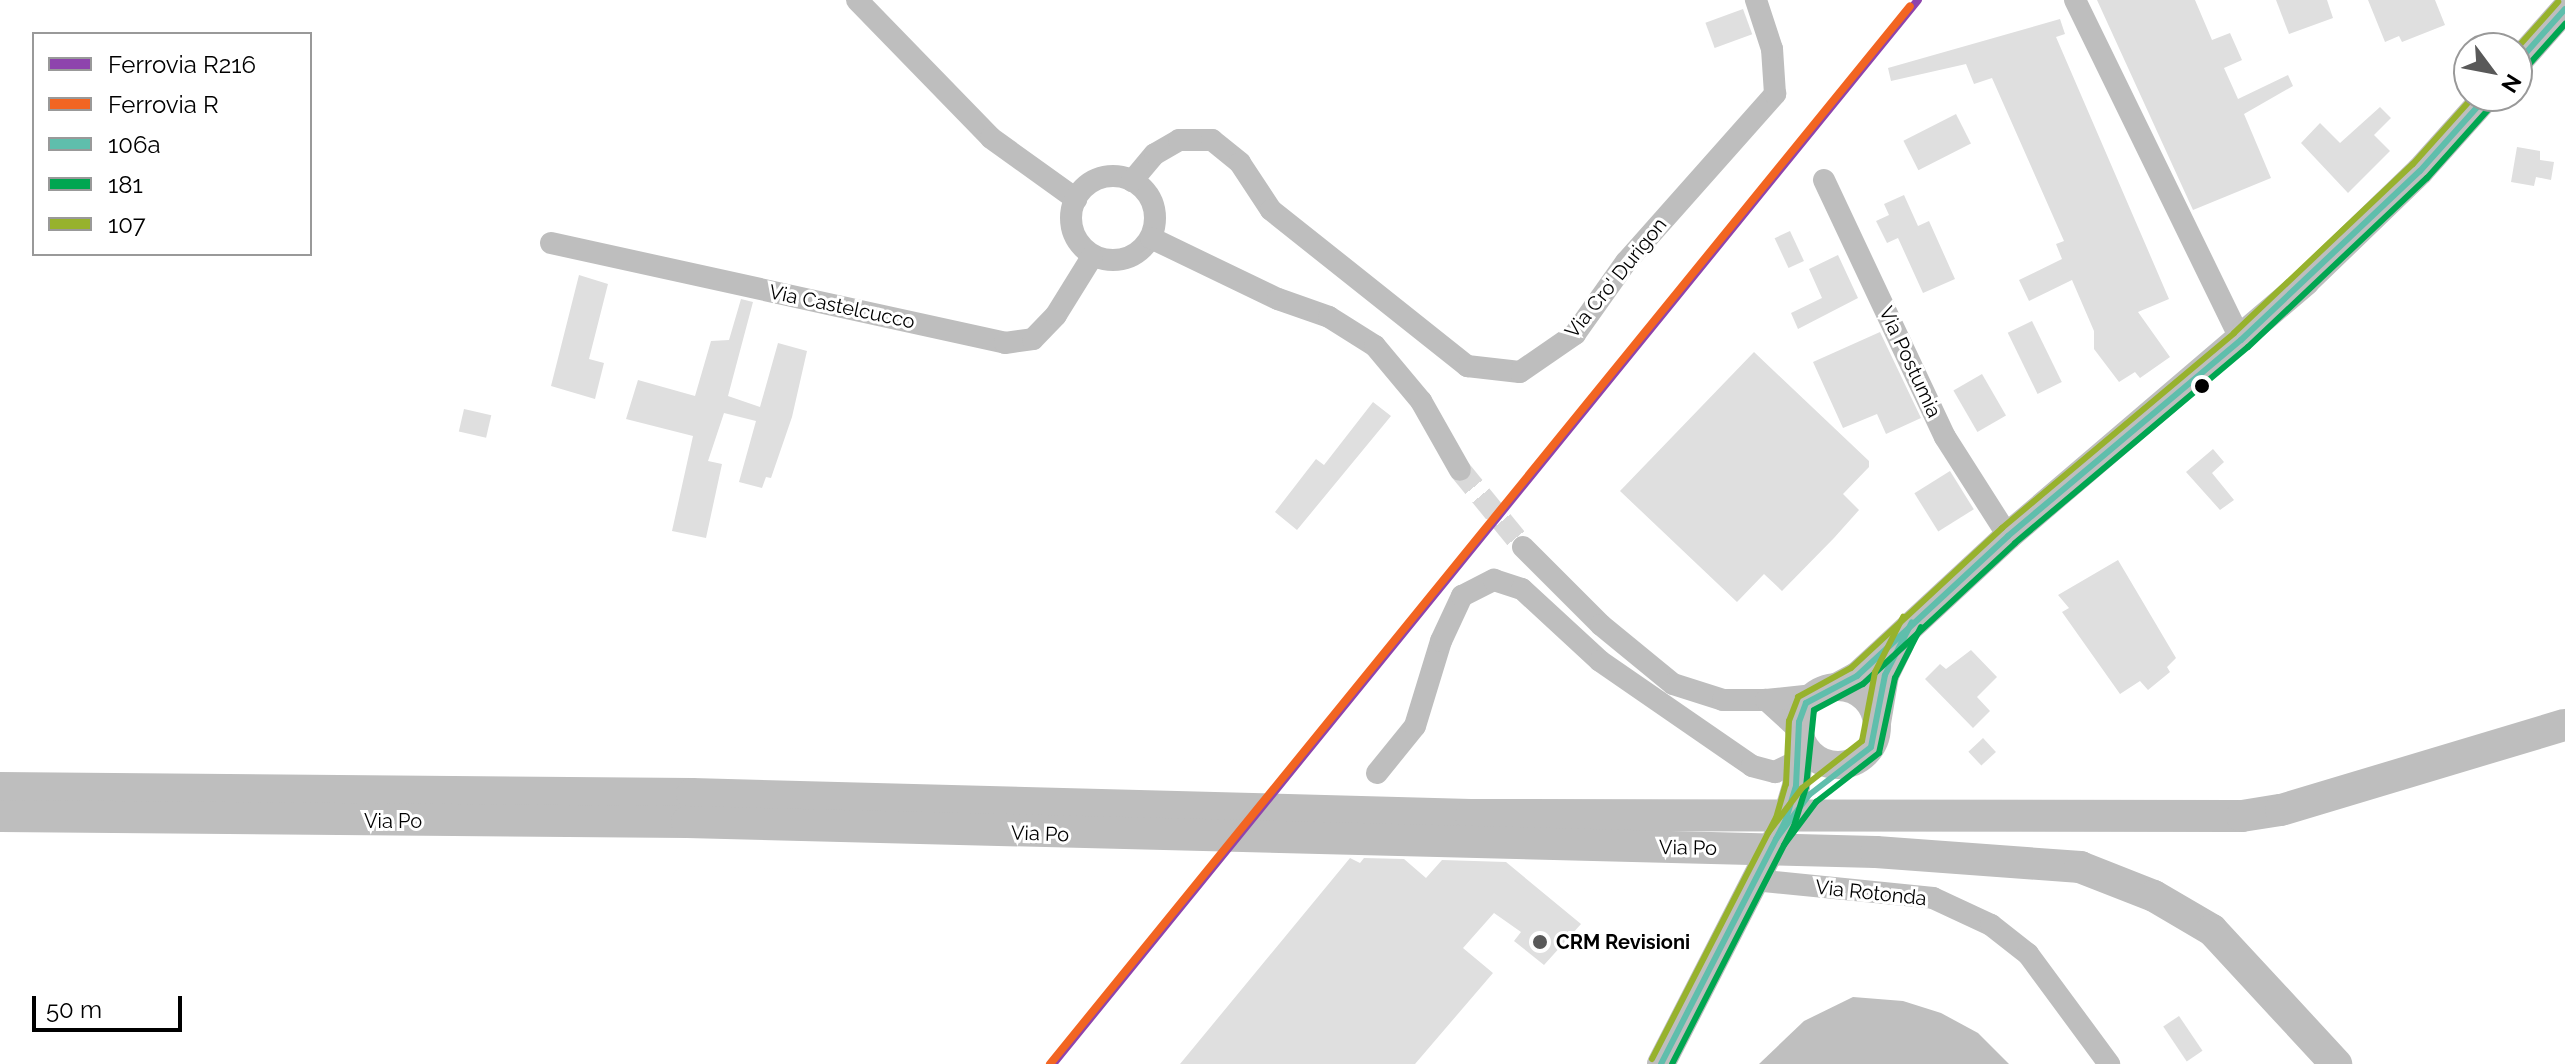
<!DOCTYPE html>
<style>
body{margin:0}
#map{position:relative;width:2565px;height:1064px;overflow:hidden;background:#fff;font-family:Raleway,sans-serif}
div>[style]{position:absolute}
.water>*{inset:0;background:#bfbfbf}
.building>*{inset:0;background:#dfdfdf;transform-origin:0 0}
.minor-tunnel>*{height:22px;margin-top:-11px;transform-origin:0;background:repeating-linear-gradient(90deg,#d9d9d9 0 22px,transparent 0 33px)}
.minor>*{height:22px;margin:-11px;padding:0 11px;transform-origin:11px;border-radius:11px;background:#bebebe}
.minor>.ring{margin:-11px;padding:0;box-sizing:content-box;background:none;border:22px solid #bebebe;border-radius:50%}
.major>*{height:28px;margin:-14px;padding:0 14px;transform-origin:14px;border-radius:14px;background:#bebebe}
.major>.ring{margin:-14px;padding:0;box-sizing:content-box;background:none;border:28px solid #bebebe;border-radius:50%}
.highway>*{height:32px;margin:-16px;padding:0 16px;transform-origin:16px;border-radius:16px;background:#bebebe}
.bus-1>*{height:6px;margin:-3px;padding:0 3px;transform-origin:3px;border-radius:3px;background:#5fbeac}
.bus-2>*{height:6px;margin:-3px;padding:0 3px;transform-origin:3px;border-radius:3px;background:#00a651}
.bus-3>*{height:6px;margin:-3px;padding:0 3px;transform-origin:3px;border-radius:3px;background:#97b22d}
.rail-1>*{height:8px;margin:-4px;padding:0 4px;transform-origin:4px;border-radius:4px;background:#8e44ad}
.rail-2>*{height:8px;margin:-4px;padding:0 4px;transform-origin:4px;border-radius:4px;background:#f26522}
.dots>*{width:22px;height:22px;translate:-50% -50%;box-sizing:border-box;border:4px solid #fff;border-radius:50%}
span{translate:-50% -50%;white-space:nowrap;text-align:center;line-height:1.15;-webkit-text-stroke:6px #fff;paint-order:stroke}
.street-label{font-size:20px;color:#000}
.poi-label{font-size:20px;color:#000;font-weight:700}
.left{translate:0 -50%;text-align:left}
.legend{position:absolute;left:32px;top:32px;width:280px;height:224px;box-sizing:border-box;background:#fff;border:2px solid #999;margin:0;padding:10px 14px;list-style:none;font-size:24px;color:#000}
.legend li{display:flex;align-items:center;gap:16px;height:40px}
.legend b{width:40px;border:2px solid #999}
.north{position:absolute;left:2453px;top:32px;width:80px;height:80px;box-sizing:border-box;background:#fff;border:2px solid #999;border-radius:50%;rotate:122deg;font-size:22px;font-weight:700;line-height:32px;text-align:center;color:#000}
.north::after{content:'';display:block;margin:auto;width:28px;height:36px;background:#595959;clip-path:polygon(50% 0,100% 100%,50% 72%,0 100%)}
.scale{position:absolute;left:32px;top:996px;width:150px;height:36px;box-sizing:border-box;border:4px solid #000;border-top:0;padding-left:10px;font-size:24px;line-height:28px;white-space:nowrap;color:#000;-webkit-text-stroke:6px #fff;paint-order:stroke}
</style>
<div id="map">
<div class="water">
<i style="clip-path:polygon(1853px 997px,1903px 1001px,1941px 1013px,1978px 1033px,2009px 1064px,1759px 1064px,1804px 1021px)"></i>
</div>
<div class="building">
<i style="clip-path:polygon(2097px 0,2195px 0,2212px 40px,2230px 33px,2242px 60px,2224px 68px,2238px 99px,2288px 75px,2293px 86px,2244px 114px,2271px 178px,2193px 210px)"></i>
<i style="clip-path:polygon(2276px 0,2327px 0,2333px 18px,2289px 34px)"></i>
<i style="clip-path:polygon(2368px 0,2435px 0,2445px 25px,2402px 42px,2399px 36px,2385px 42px)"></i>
<i style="left:1743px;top:9px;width:27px;height:40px;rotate:70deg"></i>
<i style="clip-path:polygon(2060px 19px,2065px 34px,2056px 37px,2169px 299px,2138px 312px,2170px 357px,2140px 378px,2135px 372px,2119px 382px,2094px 349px,2094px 331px,2072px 280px,2029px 301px,2019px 280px,2062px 259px,2056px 244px,2064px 241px,1992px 78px,1974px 84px,1966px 64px,1891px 81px,1888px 68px)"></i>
<i style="clip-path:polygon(2380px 107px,2391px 118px,2374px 135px,2390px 151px,2348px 193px,2301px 143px,2320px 123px,2340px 143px)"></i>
<i style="left:1956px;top:114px;width:33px;height:59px;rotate:63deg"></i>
<i style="clip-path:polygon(2517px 147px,2540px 151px,2540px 160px,2554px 162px,2551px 180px,2536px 177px,2534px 186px,2511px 182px)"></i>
<i style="clip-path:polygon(1904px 195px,1918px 226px,1929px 221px,1955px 279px,1923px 293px,1898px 238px,1887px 243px,1876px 221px,1889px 215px,1884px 204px)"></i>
<i style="left:1790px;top:231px;width:33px;height:17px;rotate:65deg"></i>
<i style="clip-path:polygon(1838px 255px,1858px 298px,1798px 329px,1791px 313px,1822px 298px,1809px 269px)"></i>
<i style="clip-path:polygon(579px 275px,608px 284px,589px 359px,604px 363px,595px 399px,551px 386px)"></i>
<i style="clip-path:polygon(741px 299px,753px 302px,728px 396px,760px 407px,778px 343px,807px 351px,792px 417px,771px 478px,766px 477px,762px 488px,739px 482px,756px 421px,724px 413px,708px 461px,722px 464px,706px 538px,672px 531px,693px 436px,626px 419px,638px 380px,695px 396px,711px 341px,729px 340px)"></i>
<i style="left:2032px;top:321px;width:68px;height:27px;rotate:64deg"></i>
<i style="clip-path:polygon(1880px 332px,1921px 418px,1886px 434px,1877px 414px,1843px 428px,1813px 362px)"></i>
<i style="clip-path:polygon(1754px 352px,1869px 461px,1869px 467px,1843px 494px,1859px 510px,1834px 538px,1782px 591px,1764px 574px,1737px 602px,1620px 491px)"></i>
<i style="left:1982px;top:374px;width:48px;height:33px;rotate:60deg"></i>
<i style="clip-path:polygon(1373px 402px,1391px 416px,1297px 530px,1275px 512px,1316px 459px,1324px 465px)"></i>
<i style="left:464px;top:409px;width:28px;height:23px;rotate:13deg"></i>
<i style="clip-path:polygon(2213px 449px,2224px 462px,2212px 473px,2234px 500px,2220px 510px,2186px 472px)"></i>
<i style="left:1950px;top:471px;width:45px;height:42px;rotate:58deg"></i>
<i style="clip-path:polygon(2118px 560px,2176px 658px,2167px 667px,2170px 672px,2148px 690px,2140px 681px,2120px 694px,2062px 612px,2069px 608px,2058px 595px)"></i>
<i style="clip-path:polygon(1971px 650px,1997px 677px,1977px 697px,1990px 711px,1973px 728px,1925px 679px,1940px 664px,1946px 669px)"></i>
<i style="left:1983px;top:738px;width:19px;height:20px;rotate:47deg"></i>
<i style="clip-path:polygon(1350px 858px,1360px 863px,1364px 858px,1404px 859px,1426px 878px,1442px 860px,1506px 862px,1581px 924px,1544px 965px,1514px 941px,1521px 932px,1494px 913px,1463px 948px,1493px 973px,1415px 1064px,1180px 1064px)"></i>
<i style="left:2179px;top:1016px;width:42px;height:19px;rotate:56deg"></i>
</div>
<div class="minor-tunnel">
<i style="left:1460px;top:470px;width:99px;rotate:50.7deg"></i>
</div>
<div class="minor">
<i style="left:857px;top:0;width:192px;rotate:45.8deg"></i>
<i style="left:991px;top:138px;width:105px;rotate:35.7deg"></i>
<i style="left:2075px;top:0;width:378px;rotate:64deg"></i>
<i class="ring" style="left:1071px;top:176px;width:62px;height:62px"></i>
<i style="left:1824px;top:180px;width:284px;rotate:64.8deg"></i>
<i style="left:1945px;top:437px;width:117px;rotate:57.5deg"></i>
<i style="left:1132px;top:181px;width:35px;rotate:-50deg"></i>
<i style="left:1155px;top:154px;width:28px;rotate:-30deg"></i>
<i style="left:1179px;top:140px;width:33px"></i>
<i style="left:1212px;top:140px;width:36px;rotate:39deg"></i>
<i style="left:1240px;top:163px;width:56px;rotate:56.6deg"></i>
<i style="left:1271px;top:210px;width:251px;rotate:38.5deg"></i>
<i style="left:1467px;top:366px;width:53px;rotate:6.5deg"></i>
<i style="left:1520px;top:372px;width:67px;rotate:-34.6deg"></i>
<i style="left:1575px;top:334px;width:88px;rotate:-54.7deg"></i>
<i style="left:1626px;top:262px;width:225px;rotate:-48.4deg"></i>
<i style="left:1775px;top:94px;width:45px;rotate:-93.8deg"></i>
<i style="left:1772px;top:49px;width:52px;rotate:-108.1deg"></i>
<i style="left:1151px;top:238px;width:141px;rotate:25.7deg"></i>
<i style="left:1278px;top:299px;width:54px;rotate:19.4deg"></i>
<i style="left:1329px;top:317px;width:54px;rotate:32.2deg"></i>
<i style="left:1375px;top:346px;width:72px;rotate:50.1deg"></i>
<i style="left:1421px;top:401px;width:79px;rotate:60.5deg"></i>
<i style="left:551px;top:243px;width:465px;rotate:12.4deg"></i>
<i style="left:1005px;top:343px;width:28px;rotate:-8deg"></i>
<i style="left:1033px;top:339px;width:33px;rotate:-46deg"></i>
<i style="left:1056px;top:315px;width:68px;rotate:-58.2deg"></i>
<i style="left:1523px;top:547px;width:110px;rotate:45deg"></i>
<i style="left:1601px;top:625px;width:93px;rotate:39.3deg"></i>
<i style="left:1673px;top:684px;width:52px;rotate:17.7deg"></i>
<i style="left:1723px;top:700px;width:43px"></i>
<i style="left:1799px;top:730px;width:45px;rotate:-137.7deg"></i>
<i style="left:1766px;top:700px;width:48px;rotate:-5.9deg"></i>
<i style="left:1377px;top:773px;width:60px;rotate:-51deg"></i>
<i style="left:1415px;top:726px;width:89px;rotate:-73deg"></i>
<i style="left:1441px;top:641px;width:50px;rotate:-65deg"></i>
<i style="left:1462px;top:596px;width:36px;rotate:-27deg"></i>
<i style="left:1494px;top:580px;width:29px;rotate:18deg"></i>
<i style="left:1522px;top:589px;width:106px;rotate:42.7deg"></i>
<i style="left:1600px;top:661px;width:185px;rotate:34.6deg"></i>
<i style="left:1752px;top:766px;width:24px;rotate:15deg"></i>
<i style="left:1775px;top:772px;width:28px;rotate:-26deg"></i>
<i style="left:1754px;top:880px;width:180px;rotate:5.7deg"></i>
<i style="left:1933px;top:898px;width:64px;rotate:25deg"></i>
<i style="left:1991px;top:925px;width:47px;rotate:38.1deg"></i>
<i style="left:2028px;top:954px;width:137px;rotate:53.6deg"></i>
</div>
<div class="major">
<i style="left:2517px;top:63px;width:72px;rotate:-48.4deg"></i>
<i class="ring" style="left:1799px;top:687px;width:50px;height:50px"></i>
<i style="left:1836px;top:687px;width:24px;rotate:-28deg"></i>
<i style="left:1857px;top:676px;width:206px;rotate:-42.8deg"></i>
<i style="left:2008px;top:536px;width:391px;rotate:-40.5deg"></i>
<i style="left:2305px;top:282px;width:160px;rotate:-44deg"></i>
<i style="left:2420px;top:171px;width:101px;rotate:-48.2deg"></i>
<i style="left:1877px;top:723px;width:49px;rotate:-80.5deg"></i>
<i style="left:1885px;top:675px;width:34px;rotate:-64deg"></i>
<i style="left:1661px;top:1064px;width:272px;rotate:-62.9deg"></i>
<i style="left:1785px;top:822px;width:38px;rotate:-73deg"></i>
<i style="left:1796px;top:786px;width:47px;rotate:-83.9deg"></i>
</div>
<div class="highway">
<i style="left:0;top:788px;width:692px;rotate:0.5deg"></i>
<i style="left:692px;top:794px;width:779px;rotate:1.54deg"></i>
<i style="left:1471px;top:815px;width:771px;rotate:0.07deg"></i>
<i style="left:2242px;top:816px;width:39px;rotate:-9deg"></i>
<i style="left:2281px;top:810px;width:296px;rotate:-16.7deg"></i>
<i style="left:0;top:816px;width:687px;rotate:0.5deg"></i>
<i style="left:687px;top:822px;width:1189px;rotate:1.45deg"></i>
<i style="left:1876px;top:852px;width:205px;rotate:4.2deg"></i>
<i style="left:2080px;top:867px;width:79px;rotate:21.4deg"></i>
<i style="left:2154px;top:896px;width:67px;rotate:30.4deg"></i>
<i style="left:2212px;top:930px;width:183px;rotate:47.2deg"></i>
</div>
<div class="bus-1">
<i style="left:2517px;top:63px;width:72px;rotate:-48.4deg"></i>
<i style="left:1776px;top:839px;width:55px;rotate:-53.1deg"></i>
<i style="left:1809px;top:795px;width:78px;rotate:-37.7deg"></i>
<i style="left:1871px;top:747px;width:73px;rotate:-79deg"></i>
<i style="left:1885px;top:675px;width:59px;rotate:-63deg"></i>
<i style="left:1661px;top:1064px;width:272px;rotate:-62.9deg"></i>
<i style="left:1785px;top:822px;width:38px;rotate:-73deg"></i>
<i style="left:1796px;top:786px;width:64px;rotate:-87.3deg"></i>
<i style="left:1799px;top:722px;width:20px;rotate:-70deg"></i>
<i style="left:1806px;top:703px;width:58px;rotate:-27.9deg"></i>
<i style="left:1857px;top:676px;width:206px;rotate:-42.8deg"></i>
<i style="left:2008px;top:536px;width:304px;rotate:-40.1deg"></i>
<i style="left:2241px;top:340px;width:246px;rotate:-43.4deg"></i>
<i style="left:2420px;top:171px;width:101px;rotate:-48.2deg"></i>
</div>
<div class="bus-2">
<i style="left:2524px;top:70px;width:62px;rotate:-48.3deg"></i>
<i style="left:1784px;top:845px;width:54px;rotate:-53.3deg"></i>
<i style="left:1816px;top:802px;width:80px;rotate:-37.9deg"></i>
<i style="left:1879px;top:753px;width:77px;rotate:-78deg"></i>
<i style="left:1895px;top:678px;width:57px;rotate:-63deg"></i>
<i style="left:1672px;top:1064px;width:267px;rotate:-62.9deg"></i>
<i style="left:1794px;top:826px;width:41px;rotate:-72.9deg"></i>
<i style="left:1806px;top:787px;width:77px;rotate:-84.1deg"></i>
<i style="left:1814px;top:710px;width:55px;rotate:-28deg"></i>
<i style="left:1863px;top:684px;width:207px;rotate:-42.8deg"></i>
<i style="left:2015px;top:543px;width:304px;rotate:-40.1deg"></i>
<i style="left:2248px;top:347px;width:246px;rotate:-43.4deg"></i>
<i style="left:2427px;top:178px;width:101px;rotate:-48.2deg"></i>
</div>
<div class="bus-3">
<i style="left:2517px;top:48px;width:62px;rotate:-48.3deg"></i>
<i style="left:1768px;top:833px;width:56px;rotate:-52.9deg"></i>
<i style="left:1802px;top:788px;width:76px;rotate:-38.1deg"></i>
<i style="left:1862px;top:741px;width:70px;rotate:-79.3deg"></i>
<i style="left:1875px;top:672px;width:62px;rotate:-63deg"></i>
<i style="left:1652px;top:1059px;width:271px;rotate:-62.8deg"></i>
<i style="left:1776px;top:818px;width:35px;rotate:-74deg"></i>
<i style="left:1786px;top:784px;width:63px;rotate:-87.3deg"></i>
<i style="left:1789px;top:721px;width:26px;rotate:-69deg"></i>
<i style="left:1798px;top:697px;width:60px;rotate:-28.7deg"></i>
<i style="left:1851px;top:668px;width:206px;rotate:-42.8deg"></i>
<i style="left:2002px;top:528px;width:303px;rotate:-40deg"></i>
<i style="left:2234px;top:333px;width:246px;rotate:-43.4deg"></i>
<i style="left:2413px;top:164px;width:91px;rotate:-48.1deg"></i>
</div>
<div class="rail-1">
<i style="left:1053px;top:1064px;width:1371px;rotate:-50.89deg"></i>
</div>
<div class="rail-2">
<i style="left:1050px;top:1064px;width:1363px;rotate:-50.89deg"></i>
</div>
<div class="dots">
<i style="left:2202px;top:386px;background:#000"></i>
<i style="left:1540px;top:942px;background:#595959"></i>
</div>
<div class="street-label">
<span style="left:1616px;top:278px;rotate:-51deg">Via Cro' Durigon</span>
<span style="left:842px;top:307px;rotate:12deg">Via Castelcucco</span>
<span style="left:1910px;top:362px;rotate:65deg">Via Postumia</span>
<span style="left:393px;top:821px">Via Po</span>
<span style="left:1040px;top:834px;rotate:2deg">Via Po</span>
<span style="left:1688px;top:848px;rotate:1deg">Via Po</span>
<span style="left:1871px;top:893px;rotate:6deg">Via Rotonda</span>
</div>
<div class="poi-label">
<span class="left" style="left:1556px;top:942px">CRM Revisioni</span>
</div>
<ul class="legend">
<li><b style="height:10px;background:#8e44ad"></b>Ferrovia R216</li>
<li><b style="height:10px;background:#f26522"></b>Ferrovia R</li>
<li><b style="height:10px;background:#5fbeac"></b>106a</li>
<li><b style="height:10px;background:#00a651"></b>181</li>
<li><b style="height:10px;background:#97b22d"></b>107</li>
</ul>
<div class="north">N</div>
<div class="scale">50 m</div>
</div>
